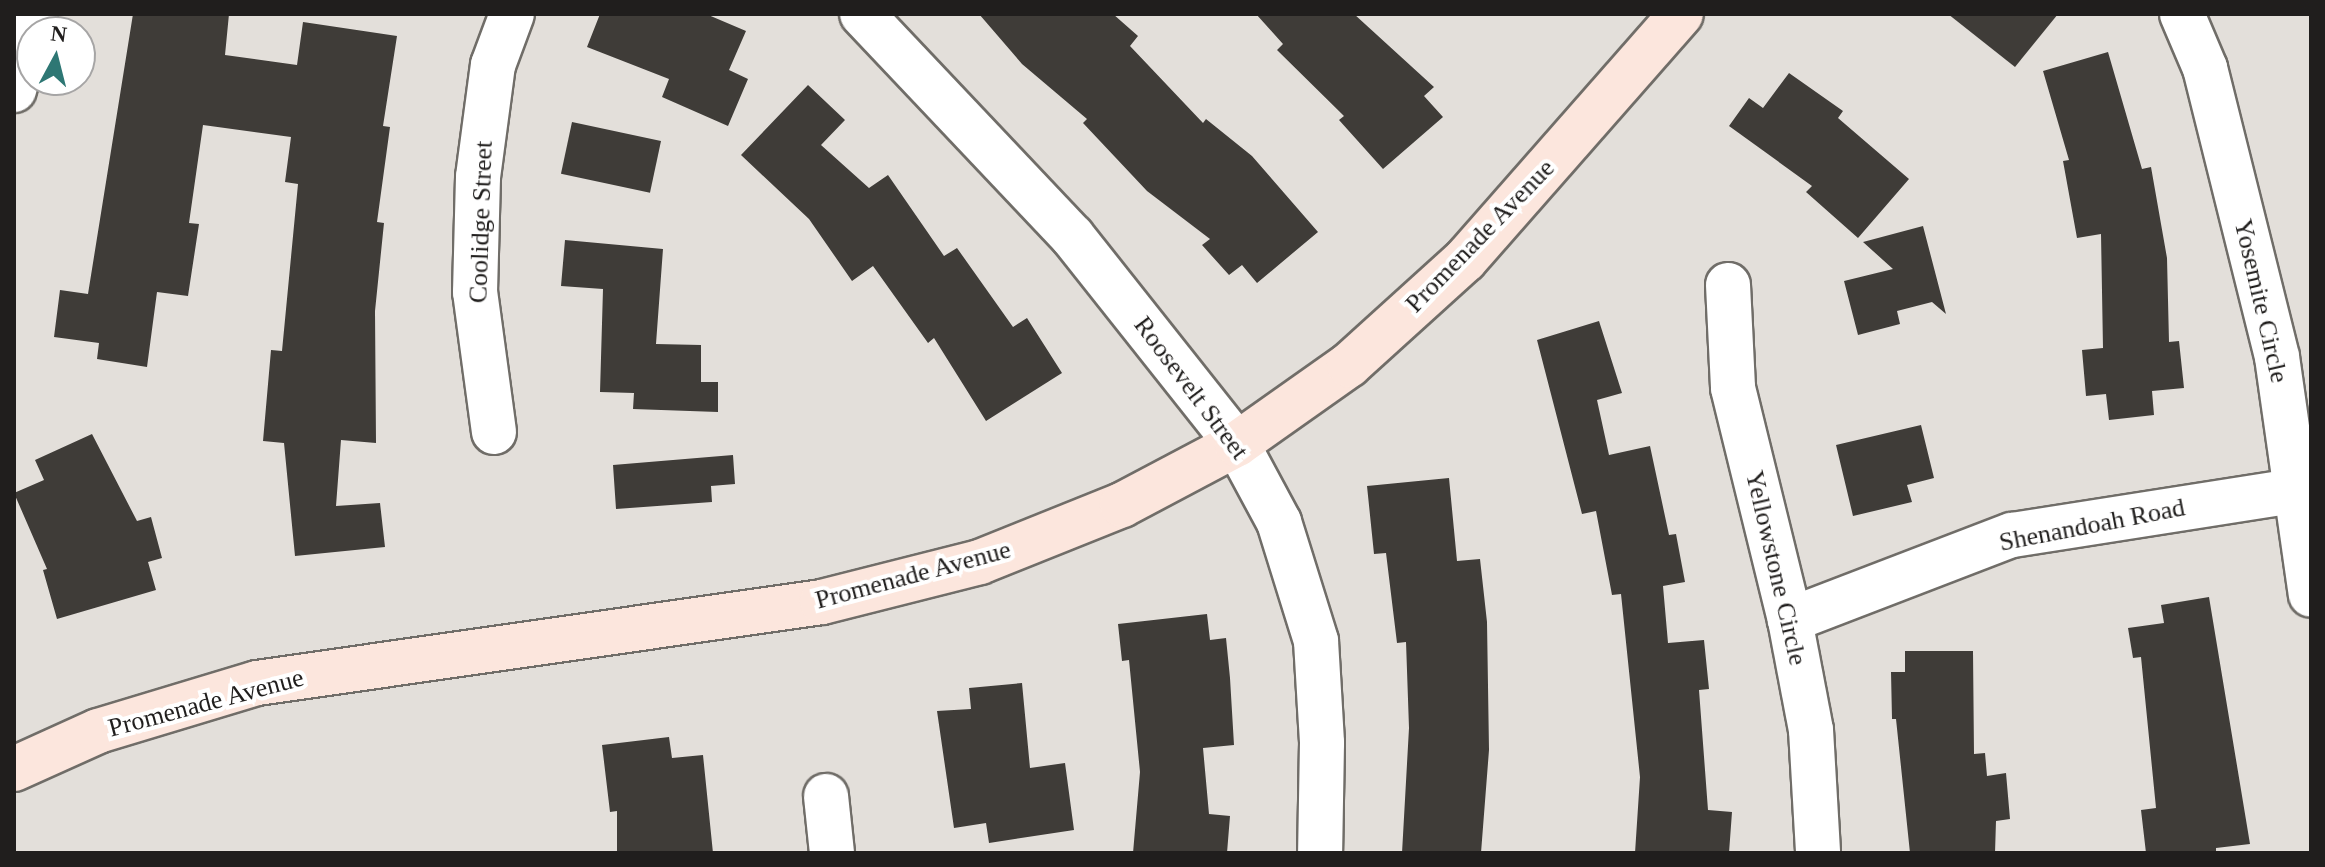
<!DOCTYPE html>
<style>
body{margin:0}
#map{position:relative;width:2325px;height:867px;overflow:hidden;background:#e3dfda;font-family:Georgia,serif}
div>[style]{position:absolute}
.building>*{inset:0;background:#3f3c38;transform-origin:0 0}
.roads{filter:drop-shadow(2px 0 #706d68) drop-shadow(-2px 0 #706d68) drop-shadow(0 2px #706d68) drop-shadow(0 -2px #706d68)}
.minor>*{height:44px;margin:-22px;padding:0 22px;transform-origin:22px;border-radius:22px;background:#fff}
.secondary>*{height:44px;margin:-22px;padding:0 22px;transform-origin:22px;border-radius:22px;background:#fce6dd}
span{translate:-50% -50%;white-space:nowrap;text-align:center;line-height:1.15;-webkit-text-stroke:8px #fff;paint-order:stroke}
.street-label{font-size:26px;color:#201e1d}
.frame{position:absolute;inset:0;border:16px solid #201e1d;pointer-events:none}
.north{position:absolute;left:16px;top:16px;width:80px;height:80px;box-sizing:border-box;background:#fff;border:2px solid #a6a5a5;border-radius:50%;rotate:7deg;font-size:22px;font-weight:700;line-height:32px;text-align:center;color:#201e1d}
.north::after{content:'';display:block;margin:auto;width:28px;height:36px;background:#2e7774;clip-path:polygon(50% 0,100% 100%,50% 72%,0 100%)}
</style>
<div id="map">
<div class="building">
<i style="clip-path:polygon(133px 14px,229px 14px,225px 55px,297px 65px,303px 22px,397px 36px,383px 126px,390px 127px,377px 222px,384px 223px,375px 311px,376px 443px,341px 440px,336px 506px,380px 503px,385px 547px,295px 556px,284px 443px,263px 441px,271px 350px,282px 351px,298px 184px,285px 182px,291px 137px,203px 125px,189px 223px,199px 224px,188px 296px,157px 292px,147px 367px,97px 359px,99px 343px,54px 337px,60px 290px,88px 294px)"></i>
<i style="clip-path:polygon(600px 14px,706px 14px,746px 31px,729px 70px,748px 79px,728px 126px,662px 97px,669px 79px,587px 47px)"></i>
<i style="clip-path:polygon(979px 14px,1113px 14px,1138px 36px,1130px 46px,1203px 123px,1206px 119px,1252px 156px,1318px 232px,1257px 283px,1242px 265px,1229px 275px,1202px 245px,1210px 239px,1147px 191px,1083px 123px,1087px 119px,1022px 64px)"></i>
<i style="clip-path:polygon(1256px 14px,1354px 14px,1434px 87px,1424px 96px,1443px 117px,1383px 169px,1339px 120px,1344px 116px,1277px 50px,1283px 44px)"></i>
<i style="clip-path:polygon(1948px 14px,2058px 14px,2015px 67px)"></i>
<i style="clip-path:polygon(2108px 52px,2142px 169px,2151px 167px,2167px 258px,2169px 342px,2179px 341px,2184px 388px,2152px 391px,2154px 415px,2109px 420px,2106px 394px,2086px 396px,2082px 350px,2103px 348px,2101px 234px,2077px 238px,2063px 161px,2069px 160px,2043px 71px)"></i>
<i style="clip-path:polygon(1789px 73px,1843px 111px,1838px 118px,1909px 179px,1858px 238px,1806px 192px,1812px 186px,1729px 126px,1749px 98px,1763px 108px)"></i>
<i style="clip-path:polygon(808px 85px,845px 120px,821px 145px,869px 188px,888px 175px,944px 256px,957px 248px,1013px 327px,1027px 318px,1062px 373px,986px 421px,934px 338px,928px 343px,873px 266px,852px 281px,809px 219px,741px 155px)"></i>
<i style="left:572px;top:122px;width:91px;height:53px;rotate:12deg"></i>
<i style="clip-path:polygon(1923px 226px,1946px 314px,1932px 302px,1897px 311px,1900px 324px,1858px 335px,1844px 281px,1893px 269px,1863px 242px)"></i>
<i style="clip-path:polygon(565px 240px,663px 249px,656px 344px,701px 345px,701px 382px,718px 382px,718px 412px,633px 409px,634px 393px,600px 392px,603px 289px,561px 286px)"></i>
<i style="clip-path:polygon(1599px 321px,1622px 393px,1597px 400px,1609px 455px,1650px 446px,1669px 535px,1676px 534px,1685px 582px,1663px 586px,1668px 643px,1704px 640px,1709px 689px,1699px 690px,1708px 810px,1732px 812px,1729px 853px,1635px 853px,1640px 777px,1621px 594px,1612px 595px,1596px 511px,1582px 514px,1537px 340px)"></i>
<i style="clip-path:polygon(1921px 425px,1934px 478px,1907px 485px,1912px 502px,1853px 516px,1836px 445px)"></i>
<i style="clip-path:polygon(92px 434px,137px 521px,151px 517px,162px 558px,148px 562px,156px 590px,57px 619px,43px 570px,47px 569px,14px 493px,44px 480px,35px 460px)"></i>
<i style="clip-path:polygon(733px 455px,735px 484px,711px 486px,712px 502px,616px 509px,613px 465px)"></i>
<i style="clip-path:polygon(1449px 478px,1457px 561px,1480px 559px,1487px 622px,1489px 750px,1481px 853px,1402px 853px,1409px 728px,1406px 642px,1397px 643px,1386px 553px,1374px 554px,1367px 486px)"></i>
<i style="clip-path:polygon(2209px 597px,2250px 844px,2216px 848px,2216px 853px,2146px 853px,2141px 810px,2156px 808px,2141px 657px,2133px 658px,2128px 628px,2164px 623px,2161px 605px)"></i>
<i style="clip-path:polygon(1207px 614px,1210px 640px,1226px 638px,1230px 678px,1234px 745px,1203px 748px,1209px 814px,1230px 816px,1227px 853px,1133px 853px,1140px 772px,1129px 660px,1122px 661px,1118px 624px)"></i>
<i style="clip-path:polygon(1905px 651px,1973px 651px,1974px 754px,1985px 753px,1987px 776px,2006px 773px,2010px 819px,1996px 821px,1995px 853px,1910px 853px,1896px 719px,1892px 719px,1891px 672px,1905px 672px)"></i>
<i style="clip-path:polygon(1022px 683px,1030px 768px,1065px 763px,1074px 830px,989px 843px,986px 823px,954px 828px,937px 711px,971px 709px,969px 688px)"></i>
<i style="clip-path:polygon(669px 737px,672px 758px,703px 755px,713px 853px,617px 853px,617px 811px,610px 812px,602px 745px)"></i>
</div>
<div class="roads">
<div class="minor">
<i style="left:862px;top:14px;width:306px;rotate:46.6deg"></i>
<i style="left:1072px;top:236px;width:265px;rotate:51.6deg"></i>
<i style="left:1237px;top:444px;width:89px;rotate:61.7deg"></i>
<i style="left:1279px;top:522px;width:125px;rotate:72.7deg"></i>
<i style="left:1316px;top:641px;width:102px;rotate:86.6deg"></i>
<i style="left:1322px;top:743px;width:110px;rotate:91deg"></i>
<i style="left:2182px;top:14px;width:59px;rotate:66.9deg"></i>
<i style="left:2205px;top:68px;width:298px;rotate:76deg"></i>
<i style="left:2277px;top:357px;width:240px;rotate:81.9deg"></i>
<i style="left:14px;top:90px;width:79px;rotate:-74.6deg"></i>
<i style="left:1728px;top:285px;width:103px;rotate:87.2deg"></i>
<i style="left:1733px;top:388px;width:239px;rotate:76.2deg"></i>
<i style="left:1790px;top:620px;width:112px;rotate:79.2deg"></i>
<i style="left:1811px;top:730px;width:123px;rotate:86.7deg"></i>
<i style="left:494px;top:432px;width:141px;rotate:-97.7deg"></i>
<i style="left:475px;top:292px;width:115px;rotate:-88.5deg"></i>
<i style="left:478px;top:177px;width:113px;rotate:-82.4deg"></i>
<i style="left:493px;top:65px;width:54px;rotate:-69.6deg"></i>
<i style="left:1790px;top:620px;width:238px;rotate:-21deg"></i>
<i style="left:2012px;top:535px;width:303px;rotate:-8.9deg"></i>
<i style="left:826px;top:796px;width:57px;rotate:84deg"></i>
</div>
<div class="secondary">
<i style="left:14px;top:769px;width:92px;rotate:-24.3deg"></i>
<i style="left:98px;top:731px;width:166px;rotate:-16.8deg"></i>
<i style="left:257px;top:683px;width:571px;rotate:-8.16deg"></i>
<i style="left:822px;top:602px;width:163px;rotate:-14.2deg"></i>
<i style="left:980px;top:562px;width:153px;rotate:-21.9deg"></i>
<i style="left:1122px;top:505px;width:130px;rotate:-27.9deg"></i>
<i style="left:1237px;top:444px;width:137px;rotate:-35.2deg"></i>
<i style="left:1349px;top:365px;width:156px;rotate:-42.2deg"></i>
<i style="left:1465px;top:260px;width:327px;rotate:-48.7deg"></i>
</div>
</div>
<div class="street-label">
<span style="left:481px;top:222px;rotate:-88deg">Coolidge Street</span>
<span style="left:1480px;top:236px;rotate:-46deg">Promenade Avenue</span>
<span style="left:2261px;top:301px;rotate:77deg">Yosemite Circle</span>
<span style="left:1191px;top:388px;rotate:53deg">Roosevelt Street</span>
<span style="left:2092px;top:525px;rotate:-11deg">Shenandoah Road</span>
<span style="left:1776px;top:568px;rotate:77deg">Yellowstone Circle</span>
<span style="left:913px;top:575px;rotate:-15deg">Promenade Avenue</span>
<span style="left:206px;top:703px;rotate:-15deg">Promenade Avenue</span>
</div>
<div class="frame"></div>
<div class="north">N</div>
</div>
